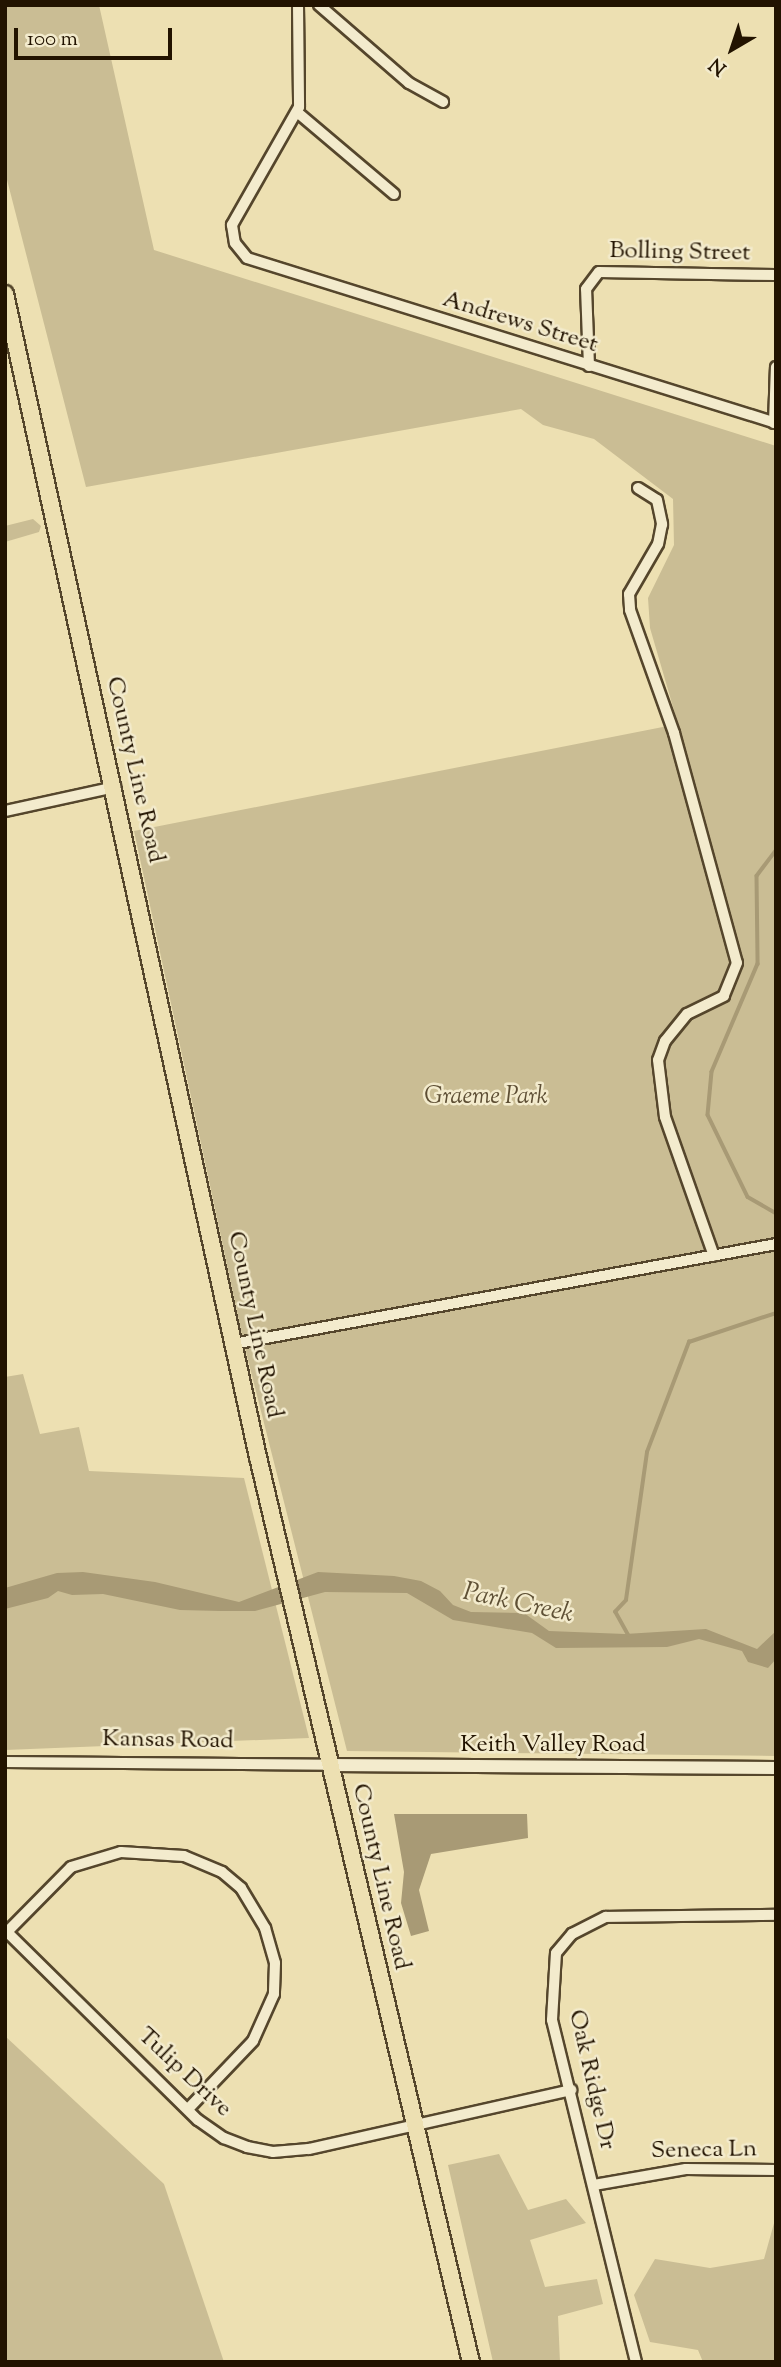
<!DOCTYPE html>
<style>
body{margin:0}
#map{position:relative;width:781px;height:2367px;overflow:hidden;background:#ede0b2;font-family:"Sorts Mill Goudy",serif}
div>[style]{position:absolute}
.green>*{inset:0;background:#cabd94}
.water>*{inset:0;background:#a89a75}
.stream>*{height:3.5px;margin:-1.75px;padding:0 1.75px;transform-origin:1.75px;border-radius:1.75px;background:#a89a75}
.roads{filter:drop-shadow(2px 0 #55462c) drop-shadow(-2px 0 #55462c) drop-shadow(0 2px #55462c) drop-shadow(0 -2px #55462c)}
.minor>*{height:10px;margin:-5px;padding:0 5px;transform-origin:5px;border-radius:5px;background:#f3ebcd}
.tertiary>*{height:12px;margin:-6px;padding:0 6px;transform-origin:6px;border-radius:6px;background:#f3ebcd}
.primary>*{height:16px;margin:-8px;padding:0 8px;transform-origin:8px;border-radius:8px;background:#ede0b2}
span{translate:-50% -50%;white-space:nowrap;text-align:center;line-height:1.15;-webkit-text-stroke:5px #f3ebcd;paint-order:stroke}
.street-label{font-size:24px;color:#221300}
.park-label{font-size:24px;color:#5d4e34;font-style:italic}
.water-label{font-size:26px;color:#5e5035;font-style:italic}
.frame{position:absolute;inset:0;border:7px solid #221300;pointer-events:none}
.north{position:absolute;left:697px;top:14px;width:70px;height:70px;-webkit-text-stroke:5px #f3ebcd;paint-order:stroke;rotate:219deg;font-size:19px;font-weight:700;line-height:28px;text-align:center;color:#221300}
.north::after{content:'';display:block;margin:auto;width:24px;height:32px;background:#221300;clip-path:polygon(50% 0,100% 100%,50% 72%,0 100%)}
.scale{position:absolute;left:14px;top:28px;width:158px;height:32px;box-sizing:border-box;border:4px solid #221300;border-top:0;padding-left:9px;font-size:21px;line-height:24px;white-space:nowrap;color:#221300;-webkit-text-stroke:5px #f3ebcd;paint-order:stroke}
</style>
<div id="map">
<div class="green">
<i style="clip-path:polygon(5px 5px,99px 5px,154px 250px,776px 446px,776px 1756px,347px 1751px,244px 1344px,134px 831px,678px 724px,650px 628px,648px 598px,674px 545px,673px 499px,594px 439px,543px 425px,521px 409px,86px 487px,5px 172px)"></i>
<i style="clip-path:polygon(33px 519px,41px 526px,39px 532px,5px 542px,5px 526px)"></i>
<i style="clip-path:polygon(23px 1374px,40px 1434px,79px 1427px,89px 1471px,244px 1478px,309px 1738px,5px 1750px,5px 1377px)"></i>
<i style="clip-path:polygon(5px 2036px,164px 2184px,224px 2362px,5px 2362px)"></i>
<i style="clip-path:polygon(499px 2154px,528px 2210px,566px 2199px,586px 2223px,530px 2240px,545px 2287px,597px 2279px,603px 2304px,558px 2316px,560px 2362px,493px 2362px,448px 2165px)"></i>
<i style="clip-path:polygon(776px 2216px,776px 2362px,703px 2362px,698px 2350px,650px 2342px,634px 2295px,655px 2259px,710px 2268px,764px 2259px)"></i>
</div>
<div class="water">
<i style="clip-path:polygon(83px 1572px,155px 1582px,239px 1602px,318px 1572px,394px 1576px,421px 1581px,440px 1591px,453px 1605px,471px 1612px,524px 1613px,549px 1631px,625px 1634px,706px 1629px,757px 1649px,776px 1631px,776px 1659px,768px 1668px,748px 1662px,742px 1651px,699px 1639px,667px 1647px,556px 1648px,532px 1633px,453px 1620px,407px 1593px,325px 1592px,255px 1611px,221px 1611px,180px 1610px,103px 1594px,72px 1595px,58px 1591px,48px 1598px,5px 1609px,5px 1588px,57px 1573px)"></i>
<i style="clip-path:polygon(394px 1814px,527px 1814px,528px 1838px,431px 1854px,419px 1890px,429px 1931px,411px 1936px,401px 1903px,404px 1872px)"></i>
</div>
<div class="stream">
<i style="left:776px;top:851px;width:31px;rotate:127deg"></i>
<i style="left:757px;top:876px;width:88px;rotate:89.3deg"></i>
<i style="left:758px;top:964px;width:117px;rotate:113.1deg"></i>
<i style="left:712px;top:1072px;width:43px;rotate:95.3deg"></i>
<i style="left:708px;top:1115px;width:91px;rotate:64deg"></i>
<i style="left:748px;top:1197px;width:32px;rotate:30deg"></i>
<i style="left:628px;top:1635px;width:26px;rotate:-119deg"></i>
<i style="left:615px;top:1612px;width:16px;rotate:-47deg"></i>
<i style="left:626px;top:1600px;width:149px;rotate:-81.9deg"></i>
<i style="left:647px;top:1452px;width:118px;rotate:-69.1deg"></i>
<i style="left:689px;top:1342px;width:92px;rotate:-18.4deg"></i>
</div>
<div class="roads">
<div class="minor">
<i style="left:298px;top:5px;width:102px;rotate:89.4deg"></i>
<i style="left:299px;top:107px;width:136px;rotate:119.6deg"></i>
<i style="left:232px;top:225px;width:18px;rotate:81deg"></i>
<i style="left:235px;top:243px;width:19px;rotate:51deg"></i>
<i style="left:247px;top:258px;width:554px;rotate:17.32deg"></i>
<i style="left:319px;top:5px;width:119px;rotate:40.9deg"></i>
<i style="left:409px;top:83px;width:39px;rotate:29deg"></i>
<i style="left:297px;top:112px;width:127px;rotate:40.2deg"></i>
<i style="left:589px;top:366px;width:77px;rotate:-92.2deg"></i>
<i style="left:586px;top:289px;width:21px;rotate:-53deg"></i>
<i style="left:599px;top:272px;width:177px;rotate:1deg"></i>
<i style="left:774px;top:423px;width:56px;rotate:-88deg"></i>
<i style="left:638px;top:488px;width:22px;rotate:32deg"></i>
<i style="left:657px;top:500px;width:25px;rotate:78deg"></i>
<i style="left:662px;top:524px;width:20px;rotate:101deg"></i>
<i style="left:658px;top:544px;width:58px;rotate:120.1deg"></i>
<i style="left:629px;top:594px;width:16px;rotate:86deg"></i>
<i style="left:630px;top:610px;width:131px;rotate:70.3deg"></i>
<i style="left:674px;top:733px;width:238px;rotate:74.7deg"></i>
<i style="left:737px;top:963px;width:35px;rotate:112deg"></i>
<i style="left:724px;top:996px;width:41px;rotate:154.1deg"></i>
<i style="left:687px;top:1014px;width:35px;rotate:129deg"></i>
<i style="left:665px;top:1041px;width:20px;rotate:110deg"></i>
<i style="left:658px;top:1060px;width:57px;rotate:83deg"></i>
<i style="left:665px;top:1117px;width:147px;rotate:70.6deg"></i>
<i style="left:5px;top:811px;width:113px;rotate:-12.3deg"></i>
<i style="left:233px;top:1344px;width:552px;rotate:-10.43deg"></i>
<i style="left:5px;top:1762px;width:325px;rotate:0.5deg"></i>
<i style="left:5px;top:1930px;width:271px;rotate:44.6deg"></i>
<i style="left:198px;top:2120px;width:32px;rotate:35deg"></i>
<i style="left:224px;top:2138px;width:25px;rotate:21deg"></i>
<i style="left:247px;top:2147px;width:26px;rotate:11deg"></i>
<i style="left:273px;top:2152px;width:36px;rotate:-5deg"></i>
<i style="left:309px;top:2149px;width:269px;rotate:-12.7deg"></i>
<i style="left:7px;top:1932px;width:91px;rotate:-45.4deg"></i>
<i style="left:71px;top:1867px;width:52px;rotate:-16.7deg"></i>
<i style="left:121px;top:1852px;width:63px;rotate:3.6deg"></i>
<i style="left:184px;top:1856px;width:41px;rotate:22.8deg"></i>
<i style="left:222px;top:1872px;width:25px;rotate:40deg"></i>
<i style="left:241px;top:1888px;width:47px;rotate:59deg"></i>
<i style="left:265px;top:1928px;width:36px;rotate:74deg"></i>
<i style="left:275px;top:1963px;width:31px;rotate:92deg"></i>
<i style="left:274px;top:1994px;width:51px;rotate:114.1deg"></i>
<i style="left:253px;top:2041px;width:94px;rotate:133.7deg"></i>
<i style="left:594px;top:2185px;width:93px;rotate:-9.9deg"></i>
<i style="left:686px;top:2169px;width:90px;rotate:0.6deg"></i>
<i style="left:636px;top:2362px;width:352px;rotate:-103.8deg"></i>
<i style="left:552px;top:2020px;width:67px;rotate:-86.6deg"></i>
<i style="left:556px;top:1953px;width:25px;rotate:-50deg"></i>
<i style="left:572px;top:1934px;width:38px;rotate:-27deg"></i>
<i style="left:606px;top:1917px;width:170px;rotate:-0.7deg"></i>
</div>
<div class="tertiary">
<i style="left:330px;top:1765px;width:446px;rotate:0.4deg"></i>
</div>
<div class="primary">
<i style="left:5px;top:294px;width:1190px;rotate:77.73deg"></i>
<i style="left:258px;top:1457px;width:930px;rotate:76.76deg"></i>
</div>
</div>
<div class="street-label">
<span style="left:680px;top:253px;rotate:1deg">Bolling Street</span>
<span style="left:520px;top:323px;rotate:17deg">Andrews Street</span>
<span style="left:134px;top:770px;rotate:77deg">County Line Road</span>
<span style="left:254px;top:1325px;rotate:78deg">County Line Road</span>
<span style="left:168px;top:1741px;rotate:1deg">Kansas Road</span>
<span style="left:553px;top:1746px">Keith Valley Road</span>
<span style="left:380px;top:1877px;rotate:77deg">County Line Road</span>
<span style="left:184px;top:2073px;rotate:43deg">Tulip Drive</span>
<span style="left:591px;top:2080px;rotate:77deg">Oak Ridge Dr</span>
<span style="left:704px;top:2151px;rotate:-1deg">Seneca Ln</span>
</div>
<div class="park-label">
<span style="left:486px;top:1098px">Graeme Park</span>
</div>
<div class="water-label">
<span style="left:518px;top:1604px;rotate:12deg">Park Creek</span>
</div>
<div class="frame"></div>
<div class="north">N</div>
<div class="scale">100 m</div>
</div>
